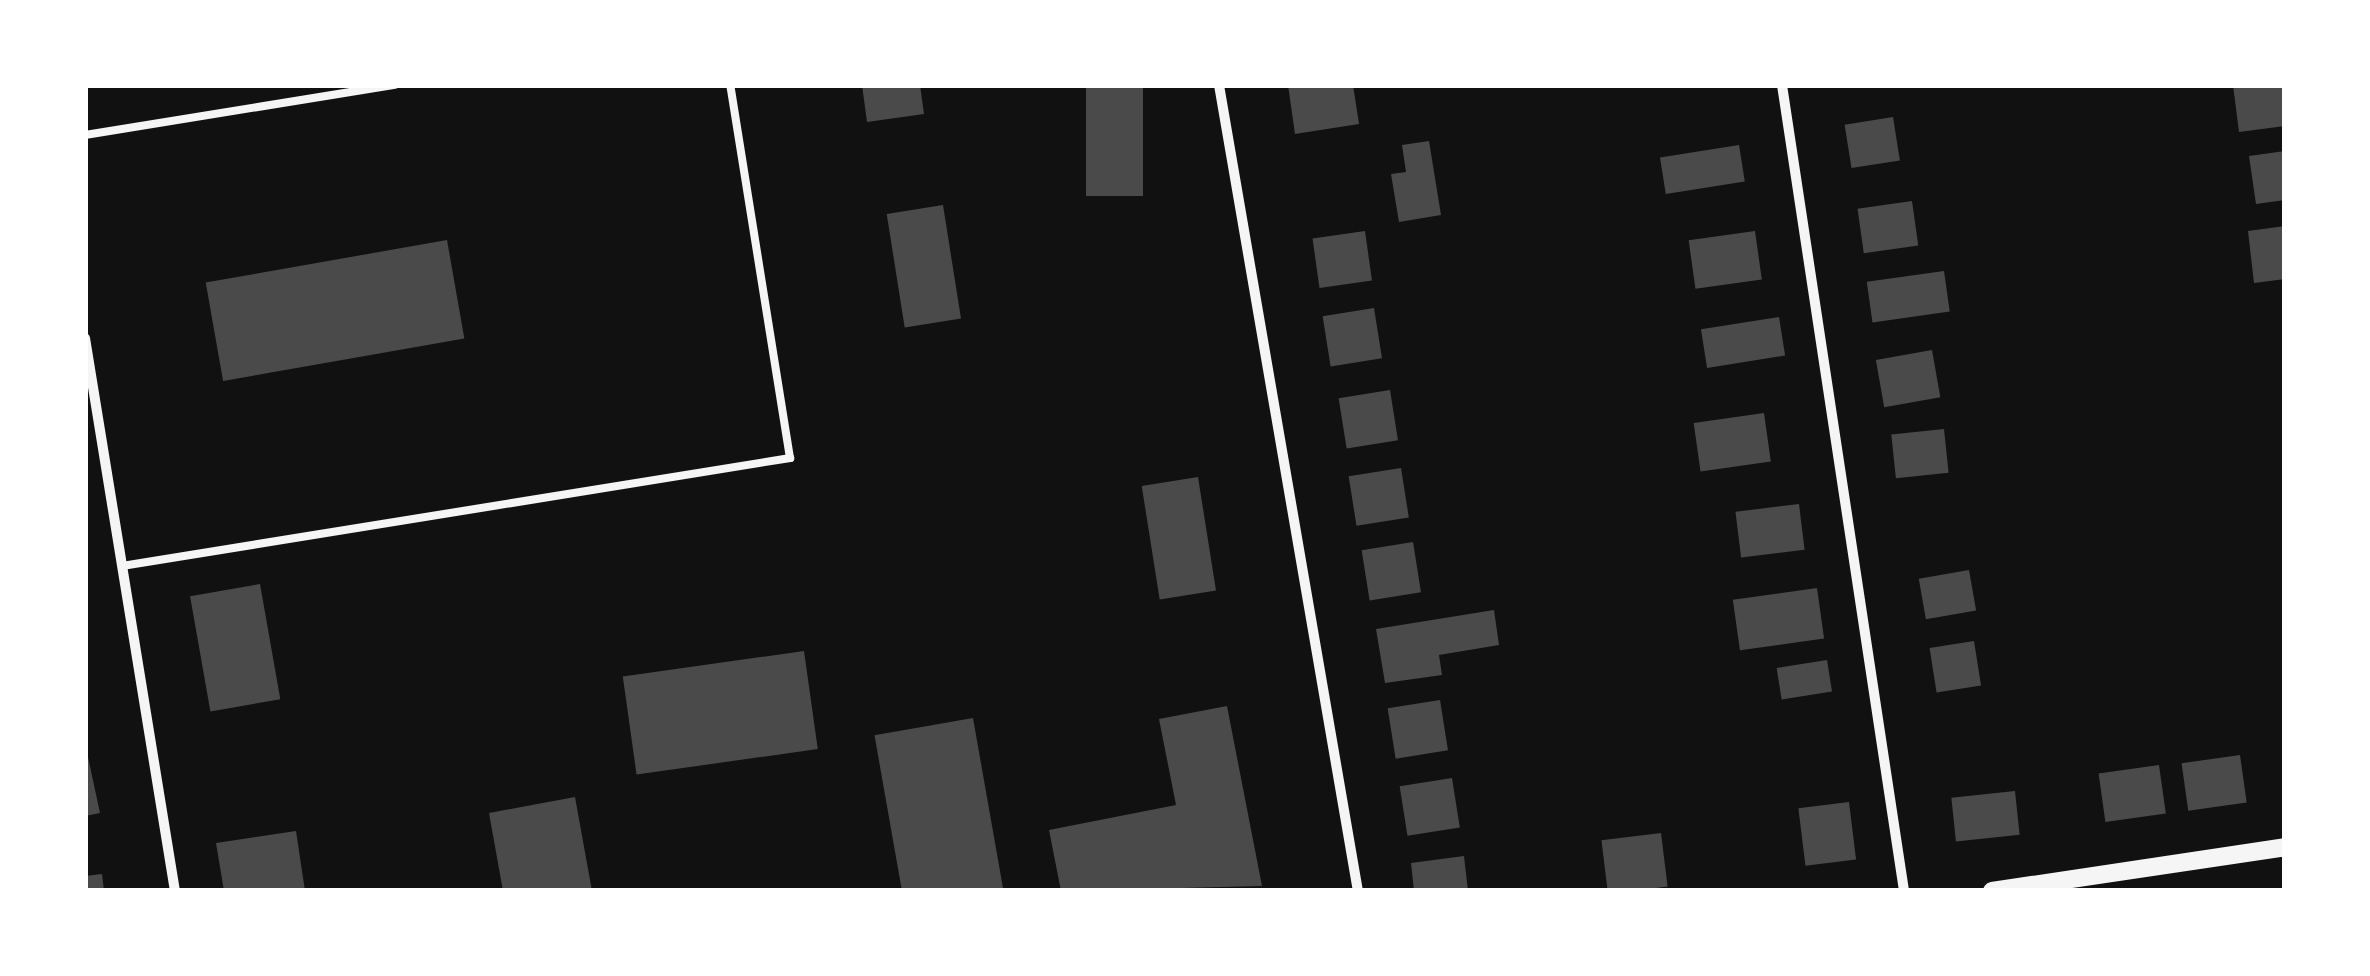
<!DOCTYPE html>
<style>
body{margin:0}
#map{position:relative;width:2370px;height:976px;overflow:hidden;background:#111;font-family:Ubuntu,sans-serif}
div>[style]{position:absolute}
.building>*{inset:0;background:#4a4a4a;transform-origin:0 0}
.service>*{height:8px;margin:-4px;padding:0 4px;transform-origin:4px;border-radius:4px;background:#f5f5f5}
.minor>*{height:10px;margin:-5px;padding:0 5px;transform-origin:5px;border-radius:5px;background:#f5f5f5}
.tertiary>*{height:18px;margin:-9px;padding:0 9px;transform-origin:9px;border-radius:9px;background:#f5f5f5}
span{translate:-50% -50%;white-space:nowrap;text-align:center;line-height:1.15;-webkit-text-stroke:8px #fff;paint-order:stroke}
.frame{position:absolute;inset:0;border:88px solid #fff;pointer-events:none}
</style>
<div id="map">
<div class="building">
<i style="clip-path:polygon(862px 85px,920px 85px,924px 114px,867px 122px)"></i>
<i style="left:1086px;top:85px;width:57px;height:111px"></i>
<i style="clip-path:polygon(1288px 85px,1353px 85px,1359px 124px,1295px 134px)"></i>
<i style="clip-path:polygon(2233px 85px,2285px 85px,2285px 126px,2239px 132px)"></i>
<i style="left:1893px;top:117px;width:44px;height:49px;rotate:81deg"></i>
<i style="clip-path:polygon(1429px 141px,1441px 215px,1399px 222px,1391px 174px,1406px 172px,1402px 145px)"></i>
<i style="left:1739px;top:145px;width:37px;height:80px;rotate:81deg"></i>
<i style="clip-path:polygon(2285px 151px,2285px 200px,2256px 204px,2249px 156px)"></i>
<i style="left:1912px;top:201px;width:45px;height:55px;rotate:82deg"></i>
<i style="left:943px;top:205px;width:115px;height:57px;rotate:81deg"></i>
<i style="clip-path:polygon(2285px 226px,2285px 279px,2254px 283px,2248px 231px)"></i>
<i style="left:1365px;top:231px;width:50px;height:53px;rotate:82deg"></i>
<i style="left:1755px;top:231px;width:49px;height:67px;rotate:82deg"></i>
<i style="left:447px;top:240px;width:100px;height:245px;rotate:80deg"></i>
<i style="left:1944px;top:271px;width:41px;height:78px;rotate:82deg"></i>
<i style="left:1374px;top:308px;width:51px;height:52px;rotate:81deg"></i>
<i style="left:1779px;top:317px;width:39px;height:79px;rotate:81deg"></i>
<i style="left:1932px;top:350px;width:48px;height:57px;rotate:80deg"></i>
<i style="left:1390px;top:390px;width:51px;height:52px;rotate:81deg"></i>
<i style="left:1764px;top:413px;width:49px;height:71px;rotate:82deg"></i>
<i style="left:1944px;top:429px;width:44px;height:53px;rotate:84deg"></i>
<i style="left:1401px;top:468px;width:50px;height:53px;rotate:81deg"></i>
<i style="left:1198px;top:477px;width:115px;height:57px;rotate:81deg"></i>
<i style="left:1799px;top:504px;width:46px;height:64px;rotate:83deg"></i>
<i style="left:1413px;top:542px;width:51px;height:52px;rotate:81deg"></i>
<i style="left:1969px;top:570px;width:41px;height:51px;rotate:80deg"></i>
<i style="left:260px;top:584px;width:117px;height:71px;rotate:80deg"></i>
<i style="left:1817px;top:588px;width:51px;height:85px;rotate:82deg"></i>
<i style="clip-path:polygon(1494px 610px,1499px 645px,1439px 655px,1442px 675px,1385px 683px,1376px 629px)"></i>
<i style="left:1974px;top:641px;width:45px;height:45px;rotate:81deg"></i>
<i style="left:804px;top:651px;width:99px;height:183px;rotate:82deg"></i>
<i style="left:1827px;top:660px;width:32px;height:51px;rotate:81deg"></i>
<i style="left:1440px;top:700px;width:51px;height:53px;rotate:81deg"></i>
<i style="clip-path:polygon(1227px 706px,1262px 886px,1061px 891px,1049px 830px,1176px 805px,1159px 719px)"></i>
<i style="left:973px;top:718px;width:175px;height:100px;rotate:80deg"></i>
<i style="clip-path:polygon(85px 743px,100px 813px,85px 816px)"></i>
<i style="left:2240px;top:755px;width:48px;height:59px;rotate:82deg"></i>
<i style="left:2159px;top:765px;width:49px;height:61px;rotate:82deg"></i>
<i style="left:1452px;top:778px;width:50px;height:53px;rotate:81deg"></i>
<i style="left:2015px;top:791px;width:44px;height:64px;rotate:84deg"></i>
<i style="clip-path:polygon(575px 797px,592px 891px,503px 891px,489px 813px)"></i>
<i style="left:1849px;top:802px;width:58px;height:51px;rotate:83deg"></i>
<i style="clip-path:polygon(296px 831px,305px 891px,224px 891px,216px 843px)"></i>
<i style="left:1661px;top:833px;width:54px;height:60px;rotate:83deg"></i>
<i style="clip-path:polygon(1464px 856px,1468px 891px,1414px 891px,1411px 863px)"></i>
<i style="clip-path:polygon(102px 874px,104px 891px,85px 891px,85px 876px)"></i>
</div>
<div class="service">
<i style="left:85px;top:135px;width:314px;rotate:-9.2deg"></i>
<i style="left:122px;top:566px;width:677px;rotate:-9.18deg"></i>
<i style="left:790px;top:458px;width:378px;rotate:-99.1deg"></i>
</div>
<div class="minor">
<i style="left:1219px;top:85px;width:818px;rotate:80.22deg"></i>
<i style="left:1782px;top:85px;width:815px;rotate:81.39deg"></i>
<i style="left:85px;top:338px;width:560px;rotate:80.76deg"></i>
</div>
<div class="tertiary">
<i style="left:1992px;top:891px;width:296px;rotate:-8.5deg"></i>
</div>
<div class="frame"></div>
</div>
